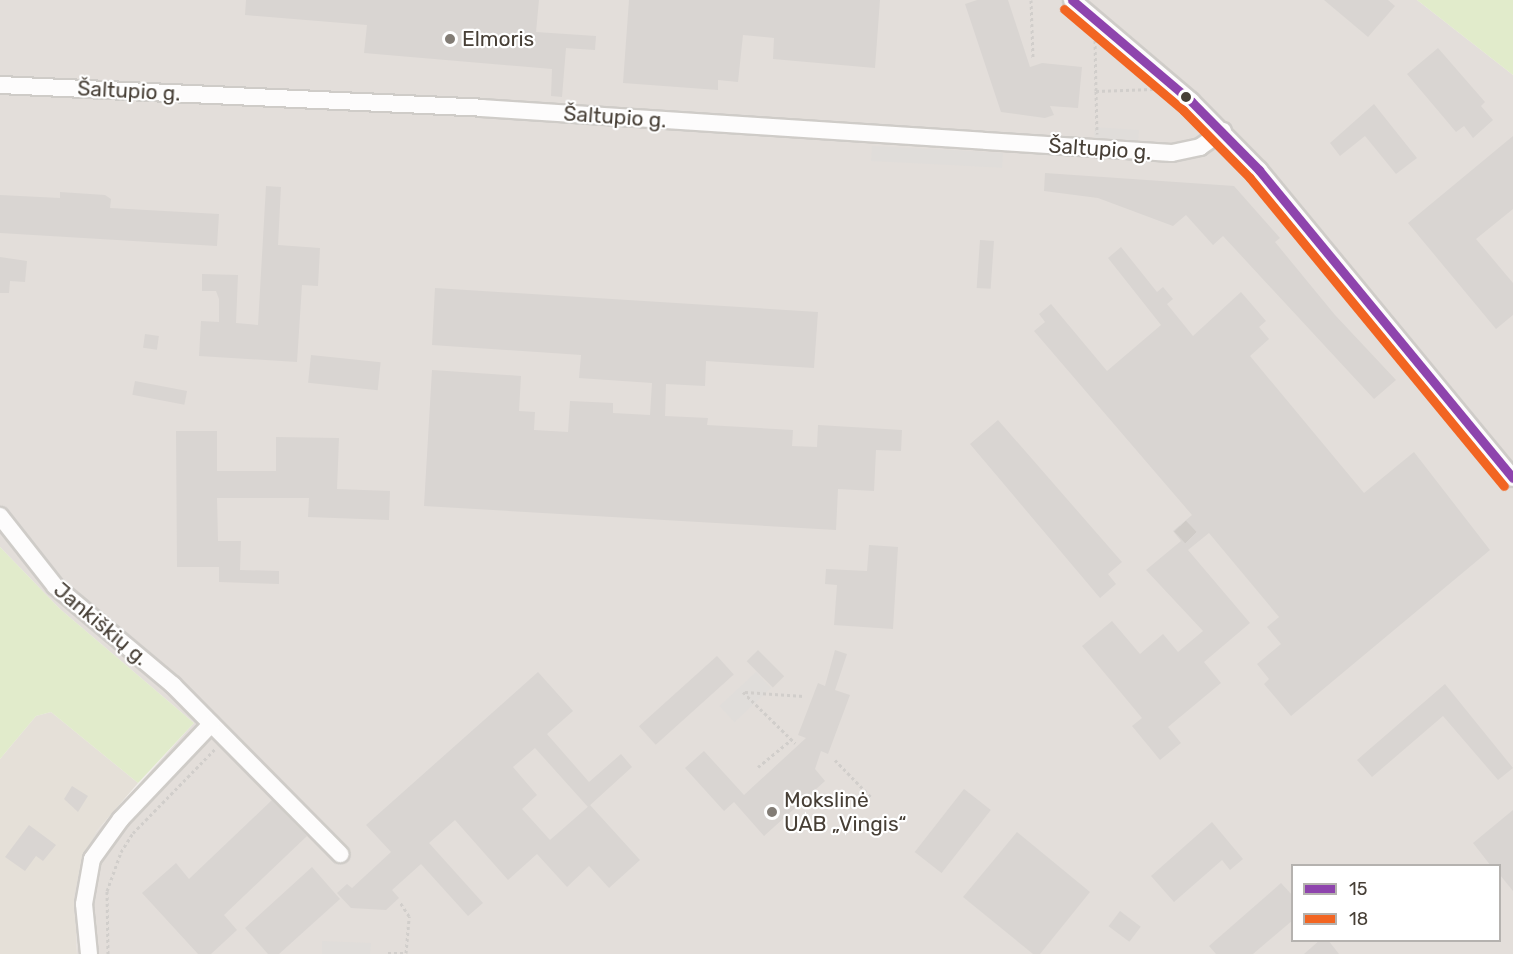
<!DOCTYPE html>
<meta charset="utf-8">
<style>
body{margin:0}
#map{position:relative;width:1513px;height:954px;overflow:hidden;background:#f1eeeb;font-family:Rubik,sans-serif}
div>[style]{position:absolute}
.residential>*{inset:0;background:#e5e0d8}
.industrial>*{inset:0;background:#e3deda}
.green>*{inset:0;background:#e1ebcb}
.parking>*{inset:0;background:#e0ddda;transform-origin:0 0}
.building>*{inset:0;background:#d9d5d2;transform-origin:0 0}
.minor-tunnel>*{height:16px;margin-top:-8px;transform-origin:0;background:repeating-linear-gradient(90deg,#cfcbc7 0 16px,transparent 0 24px)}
.path>*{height:3px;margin-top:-1.5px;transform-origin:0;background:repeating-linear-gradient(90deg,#d1cecb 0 3px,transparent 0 6px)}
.roads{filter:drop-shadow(2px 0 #cfccc8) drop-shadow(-2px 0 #cfccc8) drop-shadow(0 2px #cfccc8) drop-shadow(0 -2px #cfccc8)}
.minor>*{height:16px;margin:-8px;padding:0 8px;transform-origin:8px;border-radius:8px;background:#fdfcfc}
.bus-1>*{height:9px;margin:-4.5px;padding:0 4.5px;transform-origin:4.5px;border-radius:4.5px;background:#8e44ad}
.bus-2>*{height:9px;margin:-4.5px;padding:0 4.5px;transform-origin:4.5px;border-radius:4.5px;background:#f26522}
.dots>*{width:16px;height:16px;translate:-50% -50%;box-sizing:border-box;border:3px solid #fff;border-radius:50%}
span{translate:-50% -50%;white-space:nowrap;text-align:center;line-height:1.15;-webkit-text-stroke:4.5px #fff;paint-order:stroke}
.poi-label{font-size:21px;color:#473f36}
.left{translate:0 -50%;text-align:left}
.street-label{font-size:21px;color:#473f36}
.legend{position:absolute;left:1291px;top:864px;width:210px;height:78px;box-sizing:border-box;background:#fff;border:2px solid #b5b2af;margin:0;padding:8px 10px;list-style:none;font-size:18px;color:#473f36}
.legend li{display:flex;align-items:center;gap:12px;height:30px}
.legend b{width:30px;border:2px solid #b5b2af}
</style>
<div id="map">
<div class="residential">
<i style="clip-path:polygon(51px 712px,138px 783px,96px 832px,76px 937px,77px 954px,0 954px,0 759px,36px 716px)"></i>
</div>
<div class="industrial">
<i style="clip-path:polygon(evenodd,0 0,1417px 0,1513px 75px,1513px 954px,77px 954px,74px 896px,82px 859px,96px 832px,194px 723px,60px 609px,0 547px,0 0,1292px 866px,1500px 866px,1500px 940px,1292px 940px,1292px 866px)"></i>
</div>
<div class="green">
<i style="clip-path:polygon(1417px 0,1513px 0,1513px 75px)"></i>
<i style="clip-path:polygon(0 547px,60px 609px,194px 723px,138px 783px,51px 712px,36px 716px,0 759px)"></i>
</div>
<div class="parking">
<i style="left:1095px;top:127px;width:44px;height:17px;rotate:4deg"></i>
<i style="left:872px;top:146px;width:131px;height:15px;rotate:3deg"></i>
<i style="left:756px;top:672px;width:22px;height:50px;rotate:47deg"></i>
<i style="clip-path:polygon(322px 941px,371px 943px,370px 954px,322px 954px)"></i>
</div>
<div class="building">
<i style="clip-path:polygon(246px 0,539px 0,536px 32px,596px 36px,595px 50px,566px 48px,562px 97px,551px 96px,552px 69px,364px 53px,367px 25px,245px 15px)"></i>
<i style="clip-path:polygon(629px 0,880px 0,875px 68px,773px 59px,774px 38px,743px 35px,738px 82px,718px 80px,718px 90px,623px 83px)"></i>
<i style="clip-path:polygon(977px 0,1008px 0,1030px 67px,1042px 63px,1082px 67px,1078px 108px,1050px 106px,1054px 115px,1045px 118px,1001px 112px,965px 4px)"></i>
<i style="clip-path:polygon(1324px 0,1388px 0,1395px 6px,1368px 37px)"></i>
<i style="clip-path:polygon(1438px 48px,1485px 102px,1481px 106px,1493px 120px,1473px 138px,1464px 126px,1456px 132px,1407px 74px)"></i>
<i style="clip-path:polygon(1374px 104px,1417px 158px,1396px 174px,1365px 136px,1340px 156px,1330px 143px)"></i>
<i style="clip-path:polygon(1513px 136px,1513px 209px,1476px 239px,1513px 283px,1513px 315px,1496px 329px,1408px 223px)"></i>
<i style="clip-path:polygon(1045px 173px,1234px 186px,1280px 238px,1275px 242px,1335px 315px,1396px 380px,1374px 399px,1223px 236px,1213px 245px,1186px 215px,1173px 226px,1098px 198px,1044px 191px)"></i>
<i style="clip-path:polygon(266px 186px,281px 187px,278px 245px,320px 248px,318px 286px,302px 285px,297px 362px,199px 356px,201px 321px,219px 322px,219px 299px,216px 291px,202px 291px,202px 274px,238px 275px,236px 323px,258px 325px)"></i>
<i style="clip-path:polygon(60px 192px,105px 195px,111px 199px,110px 208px,219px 214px,217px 246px,0 233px,0 195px,60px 198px)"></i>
<i style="left:980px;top:240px;width:14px;height:48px;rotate:4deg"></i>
<i style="clip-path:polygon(1121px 247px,1157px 292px,1163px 287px,1173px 299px,1167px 304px,1193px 336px,1241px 292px,1266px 321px,1259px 327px,1269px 339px,1250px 356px,1364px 493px,1414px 452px,1490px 550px,1291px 716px,1264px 684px,1269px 679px,1257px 664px,1281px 644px,1267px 627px,1279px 617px,1209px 533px,1188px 550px,1250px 623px,1204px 662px,1221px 683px,1168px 727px,1181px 743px,1160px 760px,1132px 726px,1142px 718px,1082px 646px,1112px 621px,1140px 654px,1163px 634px,1178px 652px,1203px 631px,1146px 570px,1181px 541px,1173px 531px,1192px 515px,1034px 331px,1045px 322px,1039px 314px,1051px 304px,1107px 371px,1161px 325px,1108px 258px)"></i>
<i style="clip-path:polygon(0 257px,27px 261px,25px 282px,10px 281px,9px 293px,0 293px)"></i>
<i style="clip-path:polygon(435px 288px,818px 312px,814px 368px,706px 361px,705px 386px,666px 384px,665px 416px,708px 418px,707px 425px,793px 430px,792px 446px,817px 447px,818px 425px,902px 430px,901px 451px,876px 450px,874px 491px,838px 489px,836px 530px,424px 506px,432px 370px,521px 376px,519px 411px,535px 412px,534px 430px,568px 432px,570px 401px,613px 403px,613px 413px,650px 415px,652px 383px,579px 378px,581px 355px,432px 345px)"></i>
<i style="left:145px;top:334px;width:14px;height:14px;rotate:8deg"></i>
<i style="left:311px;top:355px;width:70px;height:28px;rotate:6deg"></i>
<i style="left:135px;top:381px;width:53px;height:14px;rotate:11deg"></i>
<i style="clip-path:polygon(998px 420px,1122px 562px,1108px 574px,1116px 584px,1100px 598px,970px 444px)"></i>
<i style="clip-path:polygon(176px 431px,217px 431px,217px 471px,276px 471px,276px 437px,339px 438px,337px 489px,390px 491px,389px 520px,308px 517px,309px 498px,217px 498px,218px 541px,241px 541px,240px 570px,279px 571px,279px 584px,219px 582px,219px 567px,177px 567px)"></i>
<i style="clip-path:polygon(869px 545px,898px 547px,893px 629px,834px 625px,837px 585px,825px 584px,826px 569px,867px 571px)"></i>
<i style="left:758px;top:650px;width:37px;height:16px;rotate:45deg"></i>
<i style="clip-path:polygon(835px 650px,847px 654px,835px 690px,850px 695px,828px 754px,821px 751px,815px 769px,825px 781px,764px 836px,734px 802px,724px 811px,685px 768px,704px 751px,744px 795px,806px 738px,798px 735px,818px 683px,825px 686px)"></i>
<i style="left:717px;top:656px;width:25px;height:105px;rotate:48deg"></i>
<i style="clip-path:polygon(538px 672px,573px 711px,547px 734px,589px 782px,621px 754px,632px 767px,588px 807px,535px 748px,513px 767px,537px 795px,522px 809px,550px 840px,590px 805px,640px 860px,609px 888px,589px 866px,567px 887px,537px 854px,508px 880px,455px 820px,429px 843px,483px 903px,468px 916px,421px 864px,392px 890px,399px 898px,386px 910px,351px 908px,337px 893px,347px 884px,352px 888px,391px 852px,366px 825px)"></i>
<i style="clip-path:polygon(1445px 684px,1513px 768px,1498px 780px,1443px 716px,1372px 777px,1357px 760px)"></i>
<i style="clip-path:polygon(72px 786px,88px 796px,78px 812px,64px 799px)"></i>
<i style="left:964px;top:789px;width:34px;height:80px;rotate:38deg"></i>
<i style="clip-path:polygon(272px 800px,307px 836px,224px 915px,237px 930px,211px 954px,198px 954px,142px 893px,176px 863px,189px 879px)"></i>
<i style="clip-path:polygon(1513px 810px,1513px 891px,1500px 875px,1500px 866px,1491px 866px,1473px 843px)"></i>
<i style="clip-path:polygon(1212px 822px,1243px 859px,1230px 870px,1222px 860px,1174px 902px,1151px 876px)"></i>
<i style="clip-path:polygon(29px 825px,56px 845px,43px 861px,36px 856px,25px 871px,5px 857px)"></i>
<i style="clip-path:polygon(1017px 832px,1090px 892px,1040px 954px,1033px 954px,963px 897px)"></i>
<i style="clip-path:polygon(312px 867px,340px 899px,279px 954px,268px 954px,245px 928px)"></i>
<i style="clip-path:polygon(1281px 883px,1293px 896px,1293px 920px,1253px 954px,1216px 954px,1209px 946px)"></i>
<i style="left:1120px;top:911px;width:26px;height:19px;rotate:37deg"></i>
<i style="clip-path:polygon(1320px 940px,1328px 940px,1339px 954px,1304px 954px)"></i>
</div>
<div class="minor-tunnel">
<i style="left:1180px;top:526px;width:23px;rotate:47deg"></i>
</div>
<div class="path">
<i style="left:1031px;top:0;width:58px;rotate:88deg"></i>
<i style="left:1095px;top:40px;width:51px;rotate:88.9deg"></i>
<i style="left:1096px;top:91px;width:57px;rotate:-2deg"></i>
<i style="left:1096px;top:91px;width:43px;rotate:88.7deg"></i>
<i style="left:743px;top:692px;width:73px;rotate:44.4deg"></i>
<i style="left:745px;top:692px;width:59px;rotate:3.9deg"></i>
<i style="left:835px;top:760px;width:52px;rotate:45.8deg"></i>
<i style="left:758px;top:767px;width:43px;rotate:-39.3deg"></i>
<i style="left:388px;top:953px;width:18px"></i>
<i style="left:406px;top:953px;width:37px;rotate:-85deg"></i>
<i style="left:409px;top:916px;width:17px;rotate:-123deg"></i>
<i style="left:108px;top:954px;width:63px;rotate:-90.9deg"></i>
<i style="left:107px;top:891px;width:41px;rotate:-70.3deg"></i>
<i style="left:121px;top:852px;width:22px;rotate:-58deg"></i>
<i style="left:133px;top:833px;width:117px;rotate:-45.7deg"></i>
</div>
<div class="roads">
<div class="minor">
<i style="left:1072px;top:0;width:156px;rotate:40.3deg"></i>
<i style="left:1191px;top:101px;width:97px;rotate:45.4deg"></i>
<i style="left:1259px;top:170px;width:399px;rotate:50.5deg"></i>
<i style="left:0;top:85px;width:482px;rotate:2.7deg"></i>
<i style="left:481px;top:108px;width:692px;rotate:3.73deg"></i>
<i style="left:1172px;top:153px;width:29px;rotate:-12deg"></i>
<i style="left:1200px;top:147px;width:28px;rotate:-35deg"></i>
<i style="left:0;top:516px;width:89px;rotate:51.8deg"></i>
<i style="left:55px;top:586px;width:154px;rotate:40deg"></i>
<i style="left:173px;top:685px;width:238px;rotate:45.3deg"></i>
<i style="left:89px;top:954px;width:50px;rotate:-95.7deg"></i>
<i style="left:84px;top:904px;width:46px;rotate:-79.9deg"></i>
<i style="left:92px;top:859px;width:49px;rotate:-54.1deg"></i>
<i style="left:121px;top:819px;width:131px;rotate:-46.5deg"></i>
</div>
</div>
<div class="bus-1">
<i style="left:1072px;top:0;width:156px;rotate:40.3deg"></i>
<i style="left:1191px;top:101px;width:97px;rotate:45.4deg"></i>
<i style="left:1259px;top:170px;width:399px;rotate:50.5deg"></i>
</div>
<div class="bus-2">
<i style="left:1064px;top:9px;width:156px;rotate:40.3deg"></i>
<i style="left:1183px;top:110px;width:95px;rotate:45.4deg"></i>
<i style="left:1250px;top:178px;width:399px;rotate:50.5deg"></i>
</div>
<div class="dots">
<i style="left:450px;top:39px;background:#827c75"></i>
<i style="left:1186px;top:97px;background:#473f36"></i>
<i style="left:772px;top:812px;background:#827c75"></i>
</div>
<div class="poi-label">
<span class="left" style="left:462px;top:39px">Elmoris</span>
<span class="left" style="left:784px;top:812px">Mokslinė<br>UAB „Vingis“</span>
</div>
<div class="street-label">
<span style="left:129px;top:91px;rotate:3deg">Šaltupio g.</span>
<span style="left:615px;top:117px;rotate:4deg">Šaltupio g.</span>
<span style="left:1100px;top:149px;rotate:4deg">Šaltupio g.</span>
<span style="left:101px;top:624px;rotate:40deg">Jankiškių g.</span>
</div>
<ul class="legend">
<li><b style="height:8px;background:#8e44ad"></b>15</li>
<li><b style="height:8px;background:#f26522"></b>18</li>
</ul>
</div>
